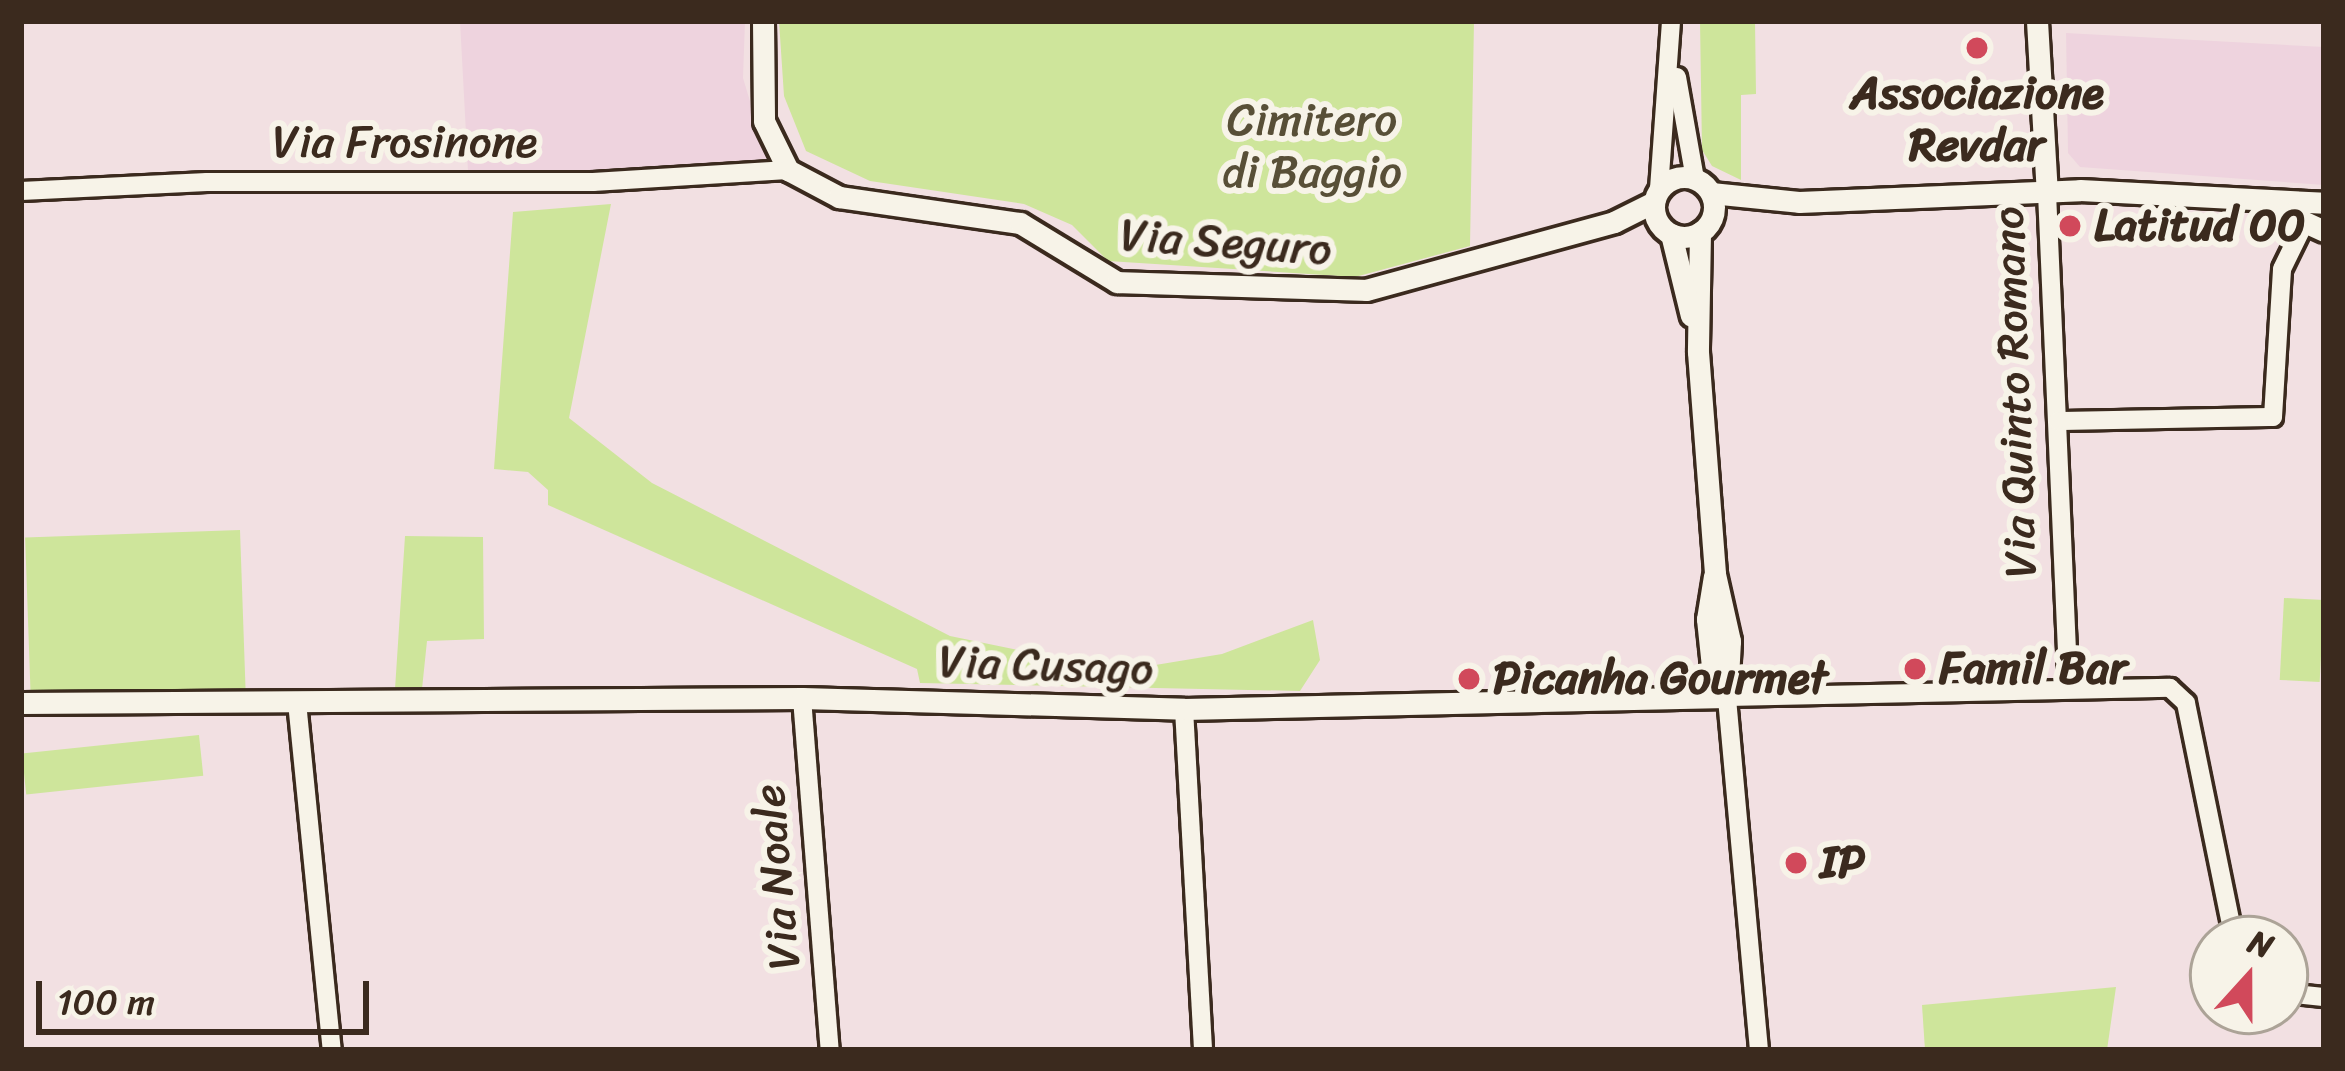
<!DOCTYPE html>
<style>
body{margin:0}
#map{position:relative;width:2345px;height:1071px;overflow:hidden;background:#f2e0e2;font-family:Sriracha,sans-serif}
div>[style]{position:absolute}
.built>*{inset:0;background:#eed3de}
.green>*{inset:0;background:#cee59b;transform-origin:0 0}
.roads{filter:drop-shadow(3px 0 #3b2a1e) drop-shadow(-3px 0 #3b2a1e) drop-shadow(0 3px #3b2a1e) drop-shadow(0 -3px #3b2a1e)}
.minor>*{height:18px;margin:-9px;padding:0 9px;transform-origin:9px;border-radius:9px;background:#f7f3e8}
.tertiary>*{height:21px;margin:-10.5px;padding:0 10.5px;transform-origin:10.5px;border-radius:10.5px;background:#f7f3e8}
.tertiary>.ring{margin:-10.5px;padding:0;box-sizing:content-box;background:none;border:21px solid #f7f3e8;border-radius:50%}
.dots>*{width:33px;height:33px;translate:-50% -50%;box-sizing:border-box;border:6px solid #f7f3e8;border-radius:50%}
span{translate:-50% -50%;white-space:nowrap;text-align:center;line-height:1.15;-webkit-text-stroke:12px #f7f3e8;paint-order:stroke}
.poi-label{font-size:45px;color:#3b2a1e;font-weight:700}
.left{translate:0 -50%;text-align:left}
.park-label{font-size:45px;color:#584f37}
.street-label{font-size:45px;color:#3b2a1e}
.frame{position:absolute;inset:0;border:24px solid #3b2a1e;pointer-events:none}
.north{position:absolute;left:2189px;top:915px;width:120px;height:120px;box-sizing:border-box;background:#f7f3e8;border:3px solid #aca397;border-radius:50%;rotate:21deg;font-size:33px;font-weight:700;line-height:48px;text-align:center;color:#3b2a1e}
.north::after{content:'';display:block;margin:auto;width:42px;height:54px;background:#d1495b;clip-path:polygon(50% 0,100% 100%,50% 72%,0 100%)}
.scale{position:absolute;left:36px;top:981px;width:333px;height:54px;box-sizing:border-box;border:6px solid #3b2a1e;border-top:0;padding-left:15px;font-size:36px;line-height:42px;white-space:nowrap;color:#3b2a1e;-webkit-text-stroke:9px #f7f3e8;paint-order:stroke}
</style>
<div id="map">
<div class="built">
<i style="clip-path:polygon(460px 21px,745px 21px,743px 78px,768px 161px,746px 172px,468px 171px)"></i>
<i style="clip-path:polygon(2066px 33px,2324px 47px,2324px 185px,2080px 167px,2068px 153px)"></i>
</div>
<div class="green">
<i style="clip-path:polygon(779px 21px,1474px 21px,1470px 246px,1355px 277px,1108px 261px,1072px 225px,1024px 204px,870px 181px,806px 151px,784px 96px)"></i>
<i style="clip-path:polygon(1700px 21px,1755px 21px,1756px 94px,1741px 95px,1741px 180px,1712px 166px,1702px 150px)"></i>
<i style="clip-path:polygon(611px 204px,569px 418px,652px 483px,950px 636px,1119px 671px,1222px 654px,1313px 620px,1320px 660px,1300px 691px,920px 683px,917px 669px,548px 505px,548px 490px,528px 472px,494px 469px,513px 212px)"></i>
<i style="left:240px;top:530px;width:160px;height:215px;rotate:88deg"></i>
<i style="clip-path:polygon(405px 536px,483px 537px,484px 639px,427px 641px,422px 689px,395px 689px)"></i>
<i style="left:2284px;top:598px;width:40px;height:82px;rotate:3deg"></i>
<i style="left:199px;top:735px;width:41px;height:178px;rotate:84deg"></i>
<i style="clip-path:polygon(2116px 987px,2107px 1050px,1925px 1050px,1922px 1005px)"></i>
</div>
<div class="roads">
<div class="minor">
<i style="left:1677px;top:77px;width:104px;rotate:80deg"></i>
<i style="left:1659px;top:189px;width:168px;rotate:-85.9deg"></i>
<i style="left:21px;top:191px;width:186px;rotate:-2.8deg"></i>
<i style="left:207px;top:182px;width:386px"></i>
<i style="left:593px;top:182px;width:195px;rotate:-3.5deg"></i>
<i style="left:2047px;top:193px;width:495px;rotate:87.5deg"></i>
<i style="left:2058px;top:421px;width:215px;rotate:-1.1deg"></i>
<i style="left:2273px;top:417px;width:148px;rotate:-86.5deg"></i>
<i style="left:2282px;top:269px;width:52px;rotate:-63.9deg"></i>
<i style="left:802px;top:698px;width:353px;rotate:85.5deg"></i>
<i style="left:297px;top:702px;width:350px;rotate:84.3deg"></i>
<i style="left:1184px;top:709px;width:342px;rotate:86.8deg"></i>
<i style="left:2285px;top:993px;width:39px;rotate:6deg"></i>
<i style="left:1759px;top:1050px;width:354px;rotate:-95.2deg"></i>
<i style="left:1727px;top:697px;width:443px;rotate:-1.2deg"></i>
<i style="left:2170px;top:688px;width:22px;rotate:43deg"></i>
<i style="left:2186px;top:703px;width:241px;rotate:78.5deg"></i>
</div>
<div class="tertiary">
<i style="left:763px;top:21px;width:100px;rotate:89.4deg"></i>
<i style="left:764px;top:121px;width:55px;rotate:63.9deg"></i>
<i style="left:788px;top:170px;width:58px;rotate:27.9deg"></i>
<i style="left:839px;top:197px;width:183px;rotate:8.2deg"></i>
<i style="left:1020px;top:223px;width:114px;rotate:31.3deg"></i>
<i style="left:1117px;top:282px;width:249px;rotate:1.8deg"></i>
<i style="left:1366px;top:290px;width:257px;rotate:-15.3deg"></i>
<i style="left:1614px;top:222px;width:45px;rotate:-26.6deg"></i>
<i style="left:2037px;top:21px;width:172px;rotate:86.7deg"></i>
<i class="ring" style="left:1654px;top:177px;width:39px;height:39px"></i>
<i style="left:1711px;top:193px;width:88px;rotate:5.8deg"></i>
<i style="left:1799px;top:202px;width:281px;rotate:-2.4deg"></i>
<i style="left:2080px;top:190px;width:244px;rotate:3deg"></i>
<i style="left:2270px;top:206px;width:60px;rotate:24.8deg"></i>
<i style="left:1700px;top:232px;width:120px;rotate:91deg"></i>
<i style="left:1698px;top:352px;width:223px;rotate:85.6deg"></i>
<i style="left:1715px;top:574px;width:69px;rotate:77.4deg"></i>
<i style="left:1730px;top:641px;width:56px;rotate:93.1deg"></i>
<i style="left:1671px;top:234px;width:84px;rotate:76.3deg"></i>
<i style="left:1714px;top:576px;width:44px;rotate:99.2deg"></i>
<i style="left:1707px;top:619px;width:57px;rotate:84deg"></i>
<i style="left:1713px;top:676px;width:25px;rotate:56deg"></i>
<i style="left:21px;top:703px;width:781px;rotate:-0.37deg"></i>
<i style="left:802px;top:698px;width:382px;rotate:1.6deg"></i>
<i style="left:1184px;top:709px;width:543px;rotate:-1.27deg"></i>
</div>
</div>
<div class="dots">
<i style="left:1977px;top:48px;background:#d1495b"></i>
<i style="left:2070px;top:226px;background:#d1495b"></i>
<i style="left:1915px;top:669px;background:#d1495b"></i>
<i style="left:1469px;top:679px;background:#d1495b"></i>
<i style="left:1796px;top:863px;background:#d1495b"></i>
</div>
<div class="poi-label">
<span style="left:1977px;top:120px">Associazione<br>Revdar</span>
<span class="left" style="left:2094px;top:226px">Latitud 00</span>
<span class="left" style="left:1939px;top:669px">Famil Bar</span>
<span class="left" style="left:1493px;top:679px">Picanha Gourmet</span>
<span class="left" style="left:1820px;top:863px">IP</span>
</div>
<div class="park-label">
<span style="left:1312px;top:147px">Cimitero<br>di Baggio</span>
</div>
<div class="street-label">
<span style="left:405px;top:143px">Via Frosinone</span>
<span style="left:1226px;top:243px;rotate:4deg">Via Seguro</span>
<span style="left:2015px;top:392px;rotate:-92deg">Via Quinto Romano</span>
<span style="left:1046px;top:666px;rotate:2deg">Via Cusago</span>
<span style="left:777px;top:877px;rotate:-95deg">Via Noale</span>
</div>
<div class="frame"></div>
<div class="north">N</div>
<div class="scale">100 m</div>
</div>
